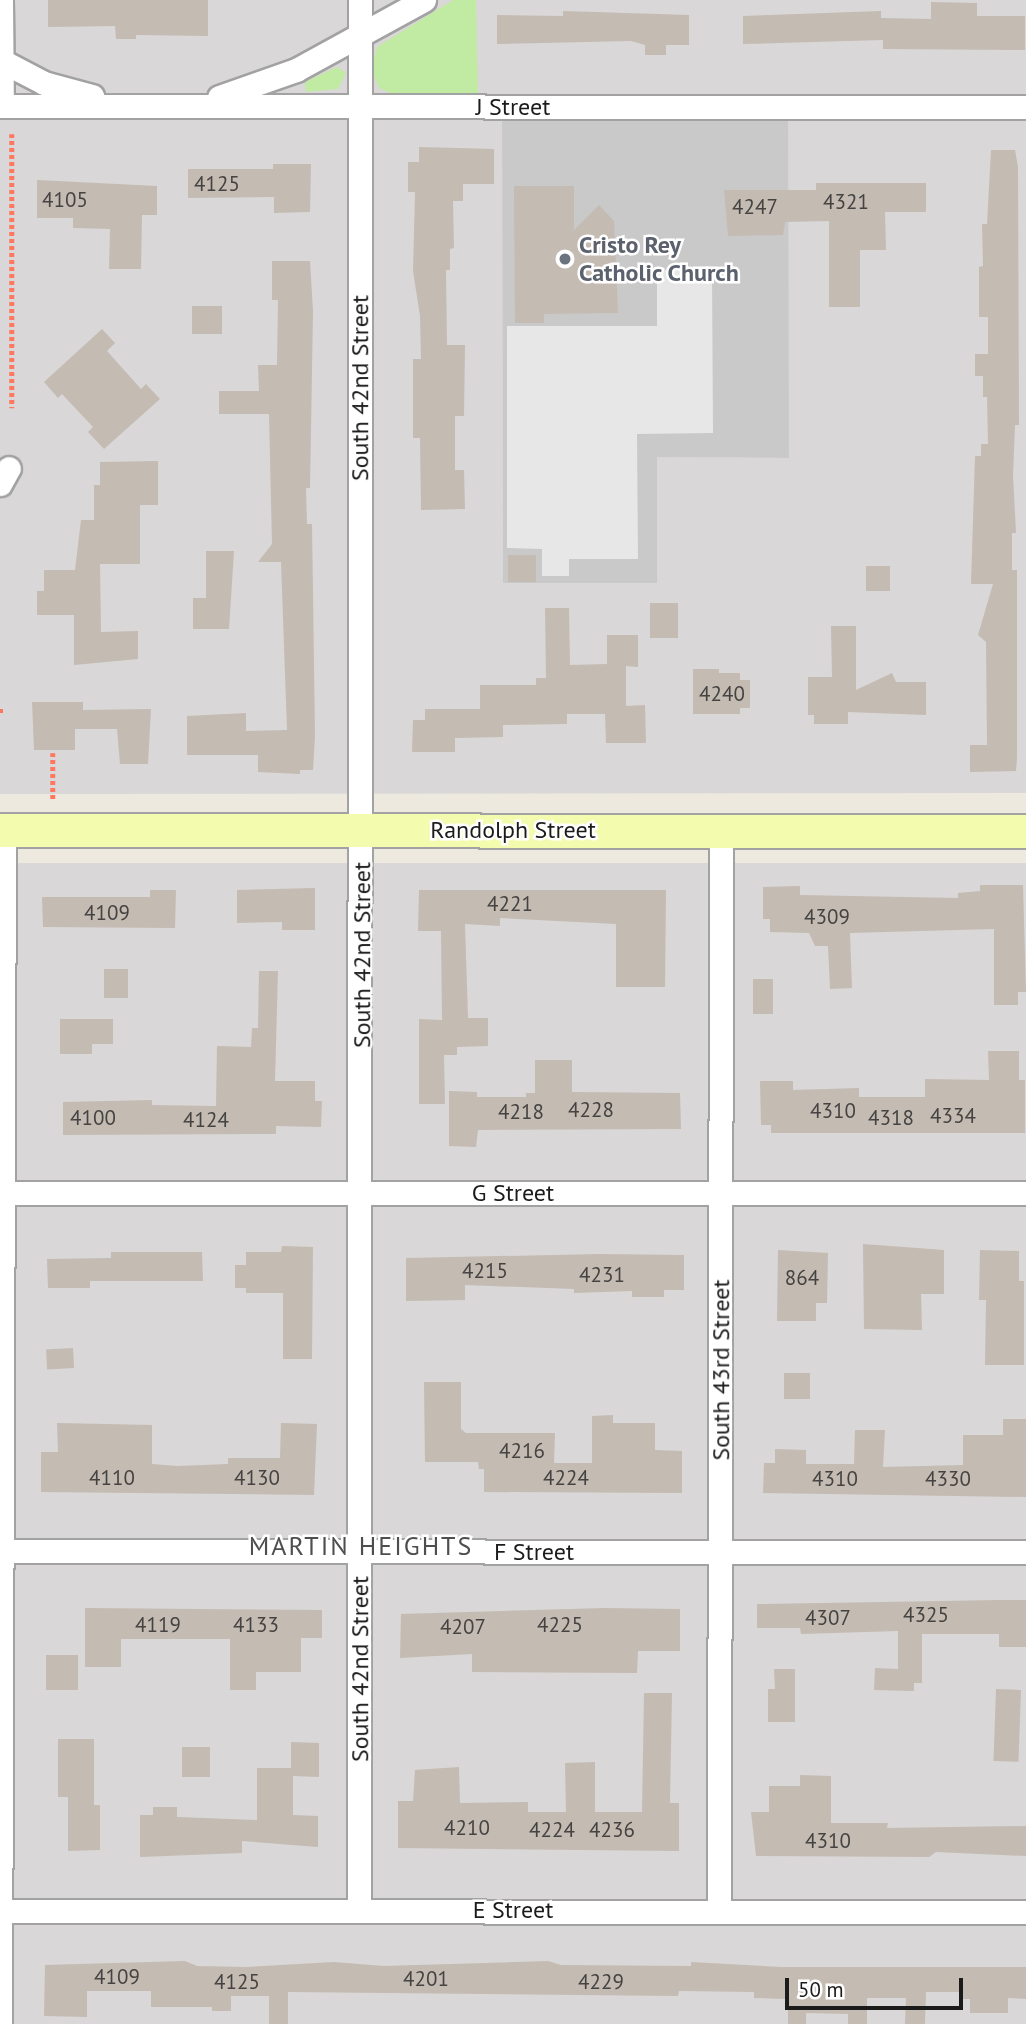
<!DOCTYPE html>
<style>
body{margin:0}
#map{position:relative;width:1026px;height:2024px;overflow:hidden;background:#ede9df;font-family:"PT Sans",sans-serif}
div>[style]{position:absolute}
.residential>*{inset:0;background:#d9d7d7;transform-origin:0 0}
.religious>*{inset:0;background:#c9c9c9}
.grass>*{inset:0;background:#c1eaa2}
.parking>*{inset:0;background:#e7e7e7}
.building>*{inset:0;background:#c4bbb3;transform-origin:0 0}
.path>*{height:4.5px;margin-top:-2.25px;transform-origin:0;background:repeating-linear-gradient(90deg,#fe785f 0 3.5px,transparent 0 7px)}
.roads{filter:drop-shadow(2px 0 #a2a2a2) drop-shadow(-2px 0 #a2a2a2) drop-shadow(0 2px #a2a2a2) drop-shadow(0 -2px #a2a2a2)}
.street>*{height:23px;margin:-11.5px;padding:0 11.5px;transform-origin:11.5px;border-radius:11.5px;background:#fff}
.secondary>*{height:33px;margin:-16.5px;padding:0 16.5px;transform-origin:16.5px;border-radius:16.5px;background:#f3fbaf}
.dots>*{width:19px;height:19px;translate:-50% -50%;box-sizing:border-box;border:4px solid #fff;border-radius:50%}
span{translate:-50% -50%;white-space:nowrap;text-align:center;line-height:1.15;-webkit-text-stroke:5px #fff;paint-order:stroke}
.number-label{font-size:21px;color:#454341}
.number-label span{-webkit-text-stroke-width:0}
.street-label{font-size:24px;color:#1b1b1b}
.worship-label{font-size:24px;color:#5b616d;font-weight:700}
.left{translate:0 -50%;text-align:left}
.neighbourhood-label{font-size:26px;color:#4e4e4e;letter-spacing:2px}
.scale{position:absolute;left:785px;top:1978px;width:178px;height:32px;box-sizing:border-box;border:4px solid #1b1b1b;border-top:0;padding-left:9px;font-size:21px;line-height:24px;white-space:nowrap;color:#1b1b1b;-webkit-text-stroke:5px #fff;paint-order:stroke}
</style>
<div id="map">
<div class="residential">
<i style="clip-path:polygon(evenodd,0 0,1026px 0,1026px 793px,0 794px,0 0,502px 107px,789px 458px,657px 457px,503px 583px,502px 107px)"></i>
<i style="left:1026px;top:863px;width:1161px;height:1026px;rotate:90deg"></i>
</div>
<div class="religious">
<i style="clip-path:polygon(502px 107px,788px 108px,789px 458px,657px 457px,657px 583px,503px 583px)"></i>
</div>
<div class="grass">
<i style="clip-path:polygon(453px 0,476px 0,478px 93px,390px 93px,379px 88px,371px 69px,377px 47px)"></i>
<i style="clip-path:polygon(337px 67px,346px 73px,338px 89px,306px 92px,305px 82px)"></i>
</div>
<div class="parking">
<i style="clip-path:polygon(657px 270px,712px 270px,713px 433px,637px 434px,638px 559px,569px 559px,569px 576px,542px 576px,542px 549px,507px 548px,507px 326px,657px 326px)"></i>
</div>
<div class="building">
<i style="clip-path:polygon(48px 0,208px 0,208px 36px,136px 35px,136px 39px,116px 39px,115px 26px,48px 27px)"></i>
<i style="clip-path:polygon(931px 2px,977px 3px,977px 16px,1025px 16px,1025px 50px,883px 49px,883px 40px,743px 44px,743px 16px,881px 11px,881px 18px,931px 19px)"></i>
<i style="clip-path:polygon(563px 11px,689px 15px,689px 45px,666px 45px,666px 55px,645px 55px,645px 45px,631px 41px,497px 44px,497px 15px,563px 16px)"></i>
<i style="clip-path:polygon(419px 147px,494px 149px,494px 184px,463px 184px,463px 201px,453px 201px,454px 248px,450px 249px,450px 270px,446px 270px,447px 345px,465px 345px,464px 416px,455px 416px,455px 470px,464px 470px,465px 509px,421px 510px,420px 438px,413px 438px,413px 359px,421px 359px,420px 316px,413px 271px,415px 192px,408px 192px,408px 162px,419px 162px)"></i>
<i style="clip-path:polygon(991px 150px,1015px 150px,1018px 167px,1019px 425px,1015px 425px,1013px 475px,1016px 533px,1012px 533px,1012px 570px,1017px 570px,1017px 758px,1016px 771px,970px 772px,970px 745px,987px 745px,986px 642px,978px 635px,993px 584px,971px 584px,975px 456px,981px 456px,981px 444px,988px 444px,987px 397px,983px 397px,983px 376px,975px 376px,975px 354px,988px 354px,988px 317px,979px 317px,979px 267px,983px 266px,982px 224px,987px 224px)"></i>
<i style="clip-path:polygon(273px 164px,311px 164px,310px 212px,274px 213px,274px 197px,188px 198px,188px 169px,273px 169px)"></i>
<i style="clip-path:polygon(37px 180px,157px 186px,157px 215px,142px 215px,141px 269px,109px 269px,110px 229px,73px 228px,73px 218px,37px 218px)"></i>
<i style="clip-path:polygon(816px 183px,926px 183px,926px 212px,885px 212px,886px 250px,860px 250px,860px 307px,829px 307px,829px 221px,785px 222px,783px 235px,728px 236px,724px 190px,816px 190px)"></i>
<i style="clip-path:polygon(514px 186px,574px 186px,574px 230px,599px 205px,614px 221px,618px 313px,544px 314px,544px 323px,515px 323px)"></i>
<i style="clip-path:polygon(272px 261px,310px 261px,313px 311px,310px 488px,306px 488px,307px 524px,312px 524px,315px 736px,313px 770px,300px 770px,300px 774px,258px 772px,258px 755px,187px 755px,187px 716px,246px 713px,246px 731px,287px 730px,281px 562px,258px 562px,272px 544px,269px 414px,219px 414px,219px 391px,259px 391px,258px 365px,277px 365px,278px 300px,272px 300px)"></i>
<i style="left:192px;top:306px;width:30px;height:28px"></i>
<i style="clip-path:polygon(102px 329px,115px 343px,107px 351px,141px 389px,146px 384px,160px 399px,104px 449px,88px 432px,93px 427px,62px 394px,58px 398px,44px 382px)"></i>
<i style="clip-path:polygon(158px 461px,158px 505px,140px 505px,140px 564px,100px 564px,101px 632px,138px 631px,138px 659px,74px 665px,74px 615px,37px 615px,37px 591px,44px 591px,44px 570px,75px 570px,81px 520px,94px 520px,94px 485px,100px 485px,100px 462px)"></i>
<i style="clip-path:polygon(206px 551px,234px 551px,229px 629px,193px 629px,193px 598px,206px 598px)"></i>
<i style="left:508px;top:555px;width:28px;height:27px"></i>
<i style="left:866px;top:566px;width:24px;height:25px"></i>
<i style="left:650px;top:603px;width:28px;height:35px"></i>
<i style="clip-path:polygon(545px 608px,569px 608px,570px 665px,607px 664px,607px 635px,638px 635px,638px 667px,626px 666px,626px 706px,645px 705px,646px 743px,606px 743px,605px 714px,567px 714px,567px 724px,503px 725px,503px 737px,455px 738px,455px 752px,412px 752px,413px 720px,425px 720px,425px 709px,480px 709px,480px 685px,536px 685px,536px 678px,546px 678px)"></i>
<i style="clip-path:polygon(831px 626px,856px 626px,856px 690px,892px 673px,896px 682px,926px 682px,926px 715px,848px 712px,848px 724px,814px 724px,814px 715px,808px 715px,808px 677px,832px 677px)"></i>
<i style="clip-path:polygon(693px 669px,719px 669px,719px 673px,740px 673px,740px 680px,750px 680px,750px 708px,740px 708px,740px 714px,693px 714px)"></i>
<i style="clip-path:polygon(32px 702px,83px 702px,83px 710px,151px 709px,148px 764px,120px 764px,117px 729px,75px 729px,75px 750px,34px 750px)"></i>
<i style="clip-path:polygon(980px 885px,1023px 885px,1026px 992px,1018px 992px,1018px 1005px,994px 1005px,994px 929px,850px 933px,852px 988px,830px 989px,828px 946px,815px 946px,809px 933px,770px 932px,770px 919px,763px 919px,763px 887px,800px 886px,800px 895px,958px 898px,958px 893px,980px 891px)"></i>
<i style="clip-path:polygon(315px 888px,315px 930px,282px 930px,282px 922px,237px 923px,237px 890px)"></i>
<i style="clip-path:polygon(150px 890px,176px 890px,175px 928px,43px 927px,42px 897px,150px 897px)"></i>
<i style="clip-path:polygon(419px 890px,666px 890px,665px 987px,616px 987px,616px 924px,500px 918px,500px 926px,465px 924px,468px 1018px,488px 1018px,488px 1046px,457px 1047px,457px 1055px,444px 1055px,445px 1104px,419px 1104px,419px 1019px,442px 1020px,441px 931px,418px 931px)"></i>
<i style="left:104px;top:969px;width:24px;height:29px"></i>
<i style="clip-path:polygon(259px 971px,278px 971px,275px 1081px,315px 1081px,315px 1101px,322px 1101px,321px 1127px,276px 1126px,276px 1134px,63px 1135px,63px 1102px,152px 1100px,152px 1105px,216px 1106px,217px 1046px,251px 1047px,252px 1028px,258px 1028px)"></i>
<i style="left:753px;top:979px;width:20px;height:35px"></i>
<i style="clip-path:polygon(60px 1019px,113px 1019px,113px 1044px,92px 1044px,92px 1054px,60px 1054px)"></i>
<i style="clip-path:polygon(988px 1051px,1019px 1051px,1019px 1080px,1025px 1080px,1025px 1133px,771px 1133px,771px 1125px,761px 1125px,760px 1081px,793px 1081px,793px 1090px,859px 1088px,859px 1097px,925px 1097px,925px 1079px,989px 1080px)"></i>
<i style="clip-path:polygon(535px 1060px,572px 1060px,572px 1092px,680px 1093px,681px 1129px,478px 1130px,476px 1147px,449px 1146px,449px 1091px,477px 1092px,477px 1097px,526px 1097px,526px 1093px,535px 1093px)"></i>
<i style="clip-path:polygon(863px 1244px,944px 1250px,944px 1294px,921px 1294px,922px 1330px,864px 1329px)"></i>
<i style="clip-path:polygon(282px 1246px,313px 1247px,312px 1359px,283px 1359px,283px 1293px,246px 1293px,246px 1288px,235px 1288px,235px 1265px,246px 1265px,246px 1252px,281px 1252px)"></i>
<i style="clip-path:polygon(778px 1250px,828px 1253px,827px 1303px,816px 1303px,816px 1321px,777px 1321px)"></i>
<i style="clip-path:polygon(980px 1250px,1019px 1251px,1019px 1281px,1024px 1281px,1024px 1365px,985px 1365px,986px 1300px,979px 1300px)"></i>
<i style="clip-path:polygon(111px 1252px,202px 1252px,203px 1281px,90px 1281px,90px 1288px,48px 1288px,47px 1259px,111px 1258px)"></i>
<i style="clip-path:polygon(601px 1254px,684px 1255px,684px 1290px,664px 1290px,664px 1297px,632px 1297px,632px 1291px,574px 1293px,574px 1289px,465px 1285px,465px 1300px,406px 1301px,406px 1258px)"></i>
<i style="left:73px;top:1348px;width:20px;height:27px;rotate:87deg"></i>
<i style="left:810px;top:1373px;width:26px;height:26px;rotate:90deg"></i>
<i style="clip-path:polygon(424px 1382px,461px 1382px,461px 1429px,466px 1433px,555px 1433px,554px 1463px,592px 1463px,592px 1416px,613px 1415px,613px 1423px,655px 1423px,655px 1450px,682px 1451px,682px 1493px,484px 1492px,484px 1469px,479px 1469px,478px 1462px,425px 1462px)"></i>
<i style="clip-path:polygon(1003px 1419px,1026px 1419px,1026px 1497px,763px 1493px,764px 1463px,775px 1463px,775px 1449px,806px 1450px,806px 1464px,854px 1464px,855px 1430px,885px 1430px,883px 1467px,963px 1465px,963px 1435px,1003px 1435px)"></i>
<i style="clip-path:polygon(57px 1423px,152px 1425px,152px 1464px,177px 1466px,228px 1464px,228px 1458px,280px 1458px,281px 1423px,317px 1424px,314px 1495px,41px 1492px,41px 1452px,58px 1452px)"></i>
<i style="clip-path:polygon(999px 1600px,1026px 1600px,1026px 1647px,999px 1647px,999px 1634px,922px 1634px,922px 1683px,914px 1683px,914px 1691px,874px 1690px,875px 1668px,898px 1669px,898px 1631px,801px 1634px,800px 1628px,757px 1628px,757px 1604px)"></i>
<i style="clip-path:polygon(85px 1608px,322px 1610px,322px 1638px,301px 1638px,301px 1672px,256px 1672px,256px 1690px,230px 1690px,230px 1639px,121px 1639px,121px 1667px,85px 1667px)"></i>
<i style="clip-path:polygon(605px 1608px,680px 1609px,680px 1651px,638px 1651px,637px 1673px,472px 1672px,472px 1654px,400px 1658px,401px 1614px)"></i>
<i style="left:46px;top:1655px;width:32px;height:35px"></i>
<i style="clip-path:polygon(774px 1669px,795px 1669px,795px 1722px,768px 1722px,768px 1689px,775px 1689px)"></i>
<i style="left:996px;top:1689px;width:25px;height:72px;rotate:2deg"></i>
<i style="clip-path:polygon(644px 1693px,672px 1693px,670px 1803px,679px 1803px,679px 1851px,398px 1848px,398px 1801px,413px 1801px,415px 1770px,459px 1767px,460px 1803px,528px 1802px,528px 1812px,566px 1812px,565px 1763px,595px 1762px,595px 1812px,642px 1812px)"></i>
<i style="clip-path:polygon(58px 1739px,94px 1739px,94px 1805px,100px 1805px,100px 1850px,68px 1851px,68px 1797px,58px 1797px)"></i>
<i style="clip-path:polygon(291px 1742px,319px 1743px,319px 1777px,293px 1776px,293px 1815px,318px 1816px,318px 1847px,242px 1841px,242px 1853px,140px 1857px,140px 1815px,153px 1815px,153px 1807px,177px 1807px,177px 1817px,257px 1820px,257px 1768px,291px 1768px)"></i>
<i style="left:182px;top:1747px;width:28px;height:30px"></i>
<i style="clip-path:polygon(800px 1775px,831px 1776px,831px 1823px,888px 1823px,887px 1828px,1026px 1826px,1026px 1856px,936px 1852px,929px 1857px,756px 1856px,751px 1812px,769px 1812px,769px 1786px,800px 1786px)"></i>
<i style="clip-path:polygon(185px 1961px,197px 1966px,247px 1967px,334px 1962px,384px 1966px,548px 1961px,561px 1965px,691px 1966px,691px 1962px,781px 1967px,1026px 1967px,1026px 1999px,1008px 1998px,1008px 2013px,970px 2013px,970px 1999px,963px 1999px,963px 1992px,926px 1992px,925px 2024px,905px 2024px,906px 1998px,867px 1998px,867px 2024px,848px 2024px,848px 2014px,806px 2013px,806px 2024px,788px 2024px,788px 1999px,754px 1998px,754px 1992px,679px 1991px,678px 1996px,288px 1992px,288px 2024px,269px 2024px,269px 1996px,231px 1996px,231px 2011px,212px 2011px,212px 2007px,151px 2007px,151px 1991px,87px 1991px,87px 2017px,44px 2016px,45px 1965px)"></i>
</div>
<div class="path">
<i style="left:12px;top:134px;width:274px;rotate:90deg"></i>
<i style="left:0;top:711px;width:3px"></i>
<i style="left:53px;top:753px;width:48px;rotate:90deg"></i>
</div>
<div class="roads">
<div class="street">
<i style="left:1px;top:0;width:106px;rotate:89.5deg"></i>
<i style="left:0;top:60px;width:50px;rotate:27.6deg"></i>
<i style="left:44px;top:83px;width:50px;rotate:15.2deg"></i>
<i style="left:219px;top:97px;width:82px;rotate:-19.3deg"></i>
<i style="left:296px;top:70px;width:146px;rotate:-28.7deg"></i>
<i style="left:0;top:106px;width:1026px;rotate:0.06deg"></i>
<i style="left:0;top:484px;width:18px;rotate:-61deg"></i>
<i style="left:0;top:1193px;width:1026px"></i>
<i style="left:0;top:1551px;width:1026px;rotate:0.06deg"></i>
<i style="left:359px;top:1910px;width:1910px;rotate:-89.97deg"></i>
<i style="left:719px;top:1910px;width:1080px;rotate:-89.89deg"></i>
<i style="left:0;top:1911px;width:1026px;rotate:0.06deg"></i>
<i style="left:0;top:2024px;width:1194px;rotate:-89.81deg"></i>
</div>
<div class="secondary">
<i style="left:0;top:830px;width:1026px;rotate:0.06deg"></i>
</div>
</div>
<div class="dots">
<i style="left:565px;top:259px;background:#6b7280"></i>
</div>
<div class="number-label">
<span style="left:217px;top:184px">4125</span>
<span style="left:65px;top:200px">4105</span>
<span style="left:846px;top:202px">4321</span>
<span style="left:755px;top:207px">4247</span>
<span style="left:722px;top:694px">4240</span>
<span style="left:510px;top:904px">4221</span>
<span style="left:107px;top:913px">4109</span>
<span style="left:827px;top:917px">4309</span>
<span style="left:591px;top:1110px">4228</span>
<span style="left:833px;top:1111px">4310</span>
<span style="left:521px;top:1112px">4218</span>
<span style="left:953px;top:1116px">4334</span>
<span style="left:93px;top:1118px">4100</span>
<span style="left:891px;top:1118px">4318</span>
<span style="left:206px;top:1120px">4124</span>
<span style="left:485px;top:1271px">4215</span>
<span style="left:602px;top:1275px">4231</span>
<span style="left:802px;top:1278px">864</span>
<span style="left:522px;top:1451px">4216</span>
<span style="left:112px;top:1478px">4110</span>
<span style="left:257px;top:1478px">4130</span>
<span style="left:566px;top:1478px">4224</span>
<span style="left:835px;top:1479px">4310</span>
<span style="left:948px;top:1479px">4330</span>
<span style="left:926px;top:1615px">4325</span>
<span style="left:828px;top:1618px">4307</span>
<span style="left:158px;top:1625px">4119</span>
<span style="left:256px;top:1625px">4133</span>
<span style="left:560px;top:1625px">4225</span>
<span style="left:463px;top:1627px">4207</span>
<span style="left:467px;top:1828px">4210</span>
<span style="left:552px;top:1830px">4224</span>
<span style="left:612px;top:1830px">4236</span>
<span style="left:828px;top:1841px">4310</span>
<span style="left:117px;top:1977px">4109</span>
<span style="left:426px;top:1979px">4201</span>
<span style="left:237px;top:1982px">4125</span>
<span style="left:601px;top:1982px">4229</span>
</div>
<div class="street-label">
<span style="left:513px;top:107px">J Street</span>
<span style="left:360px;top:388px;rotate:-90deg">South 42nd Street</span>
<span style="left:513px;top:830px">Randolph Street</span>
<span style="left:362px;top:955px;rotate:-90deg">South 42nd Street</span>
<span style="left:513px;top:1193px">G Street</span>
<span style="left:721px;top:1370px;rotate:-90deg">South 43rd Street</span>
<span style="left:534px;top:1552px">F Street</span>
<span style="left:360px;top:1669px;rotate:-90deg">South 42nd Street</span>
<span style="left:513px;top:1910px">E Street</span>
</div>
<div class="worship-label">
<span class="left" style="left:579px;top:259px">Cristo Rey<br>Catholic Church</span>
</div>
<div class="neighbourhood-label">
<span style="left:361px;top:1546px">MARTIN HEIGHTS</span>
</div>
<div class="scale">50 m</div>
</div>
